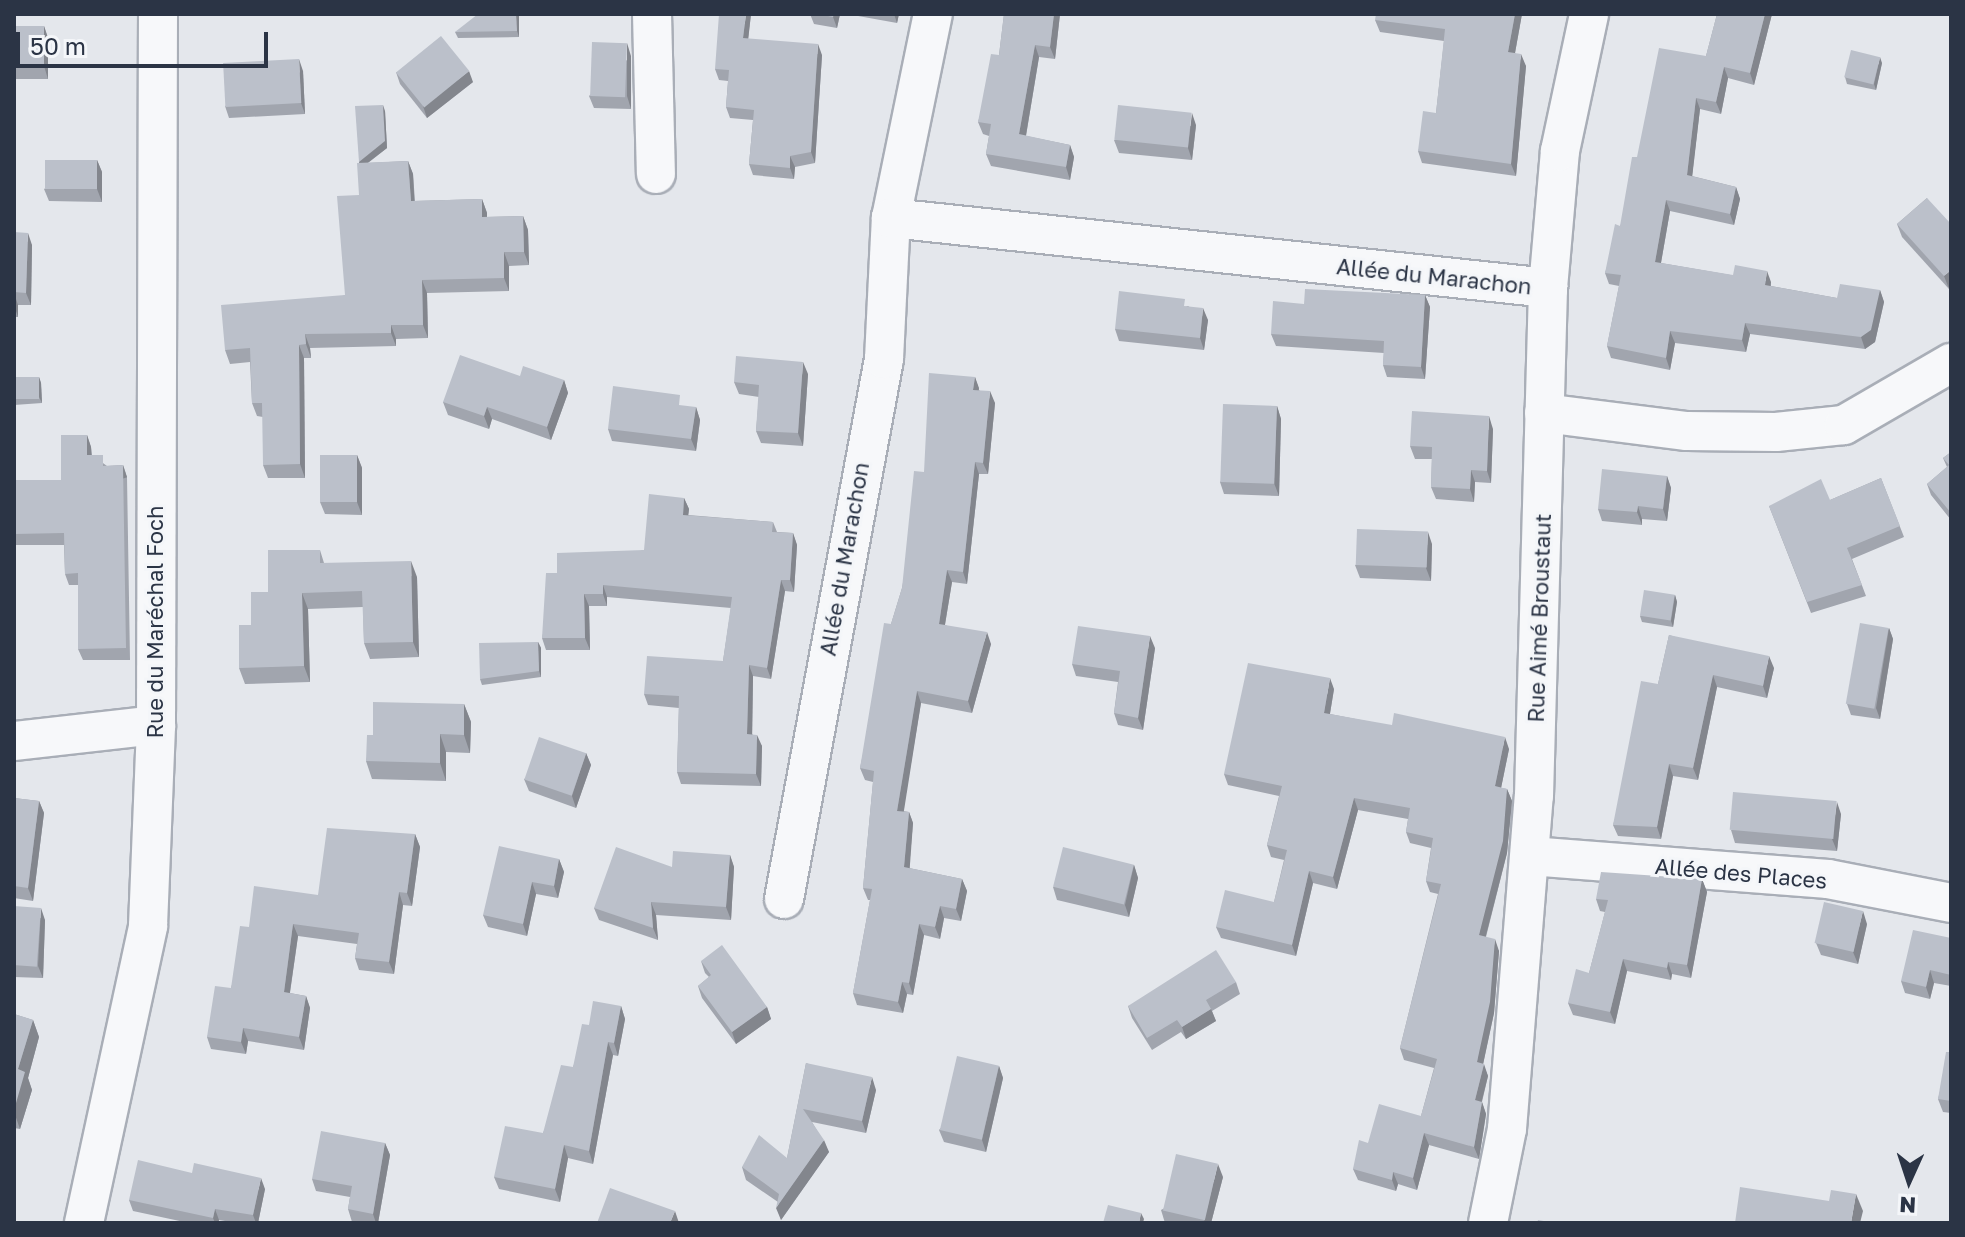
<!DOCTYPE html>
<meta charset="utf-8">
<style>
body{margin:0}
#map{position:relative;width:1965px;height:1237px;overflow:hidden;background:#e4e7ec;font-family:"Golos Text",sans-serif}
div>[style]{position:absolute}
.roads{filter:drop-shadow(2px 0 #a9aeb7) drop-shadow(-2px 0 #a9aeb7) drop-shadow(0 2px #a9aeb7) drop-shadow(0 -2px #a9aeb7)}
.street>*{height:38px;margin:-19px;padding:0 19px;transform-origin:19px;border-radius:19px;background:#f7f8fa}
.wall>*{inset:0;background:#a1a5ae}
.shaded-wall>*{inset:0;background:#83868d;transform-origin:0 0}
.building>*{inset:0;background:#bbc0ca;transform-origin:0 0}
span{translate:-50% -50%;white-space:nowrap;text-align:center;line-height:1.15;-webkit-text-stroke:6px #f4f6f9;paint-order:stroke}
.street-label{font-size:22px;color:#2b3445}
.frame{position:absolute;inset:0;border:16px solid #2b3445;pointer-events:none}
.north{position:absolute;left:1869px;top:1141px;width:80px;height:80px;-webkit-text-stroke:6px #f4f6f9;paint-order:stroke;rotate:183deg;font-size:22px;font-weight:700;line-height:32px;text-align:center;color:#2b3445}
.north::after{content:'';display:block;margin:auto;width:28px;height:36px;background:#2b3445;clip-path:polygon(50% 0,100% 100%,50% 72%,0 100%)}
.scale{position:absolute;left:16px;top:32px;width:252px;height:36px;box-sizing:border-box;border:4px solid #2b3445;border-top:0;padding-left:10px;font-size:24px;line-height:28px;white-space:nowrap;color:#2b3445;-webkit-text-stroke:6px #f4f6f9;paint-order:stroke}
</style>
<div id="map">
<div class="roads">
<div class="street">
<i style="left:652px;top:14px;width:160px;rotate:88.6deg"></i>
<i style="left:891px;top:218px;width:208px;rotate:-78.4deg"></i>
<i style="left:1544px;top:413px;width:144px;rotate:7.2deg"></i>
<i style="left:1687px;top:431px;width:89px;rotate:0.6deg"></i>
<i style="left:1776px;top:432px;width:68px;rotate:-5.9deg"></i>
<i style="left:1844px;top:425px;width:124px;rotate:-30.1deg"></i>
<i style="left:14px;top:741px;width:143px;rotate:-6.4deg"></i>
<i style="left:1530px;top:856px;width:299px;rotate:4.4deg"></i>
<i style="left:1828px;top:879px;width:125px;rotate:11deg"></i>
<i style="left:784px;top:899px;width:549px;rotate:-79.51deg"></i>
<i style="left:884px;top:359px;width:141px;rotate:-87.2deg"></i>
<i style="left:891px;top:218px;width:661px;rotate:6.08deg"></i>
<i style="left:84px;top:1223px;width:304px;rotate:-77.8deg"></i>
<i style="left:148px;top:926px;width:201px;rotate:-87.7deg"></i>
<i style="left:156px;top:725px;width:711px;rotate:-89.84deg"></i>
<i style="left:1488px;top:1223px;width:96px;rotate:-78.6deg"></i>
<i style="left:1507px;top:1129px;width:334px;rotate:-85.4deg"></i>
<i style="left:1534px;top:796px;width:508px;rotate:-88.42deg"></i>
<i style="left:1548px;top:288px;width:138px;rotate:-85deg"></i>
<i style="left:1560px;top:151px;width:140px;rotate:-78deg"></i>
</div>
</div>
<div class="wall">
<i style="clip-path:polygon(519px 14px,519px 37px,458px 38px,455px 32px)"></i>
<i style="clip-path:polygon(576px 14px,613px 14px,612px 16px)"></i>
<i style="clip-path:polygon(751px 14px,748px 39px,822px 55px,815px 163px,795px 167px,794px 179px,753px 175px,749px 164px,753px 120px,730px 118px,726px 107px,728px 81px,719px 80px,715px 69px)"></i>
<i style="clip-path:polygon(810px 14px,840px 14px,837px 28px,814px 24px)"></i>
<i style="clip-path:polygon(847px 14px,899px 14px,897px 23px)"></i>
<i style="clip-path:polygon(1004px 14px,1060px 14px,1055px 59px,1039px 57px,1026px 136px,1070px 145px,1074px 157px,1070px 180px,991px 166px,986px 154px,989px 136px,983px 134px,978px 122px,999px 55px)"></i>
<i style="clip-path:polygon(1522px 14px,1515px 53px,1526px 66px,1516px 176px,1422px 163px,1418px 151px,1436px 113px,1444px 41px,1380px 32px,1375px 20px)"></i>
<i style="clip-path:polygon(1717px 14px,1772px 14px,1754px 85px,1728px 78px,1721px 114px,1700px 109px,1692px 176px,1736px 187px,1740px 199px,1734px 225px,1670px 211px,1661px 263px,1771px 282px,1771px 286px,1837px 298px,1880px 290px,1884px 302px,1875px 342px,1865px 349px,1750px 334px,1746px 352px,1675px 343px,1670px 370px,1611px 358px,1607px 346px,1619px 286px,1609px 284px,1605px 273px,1620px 226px,1706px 56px)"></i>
<i style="clip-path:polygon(14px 26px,44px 26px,48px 38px,48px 79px,14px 79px)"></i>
<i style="clip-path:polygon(631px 56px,631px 109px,594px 108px,589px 96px)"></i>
<i style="clip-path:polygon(1882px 63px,1876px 90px,1847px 84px,1845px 77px)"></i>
<i style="clip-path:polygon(303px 71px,305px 114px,229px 118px,225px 106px)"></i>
<i style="clip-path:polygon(396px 72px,473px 82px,427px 118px,400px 84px)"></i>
<i style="clip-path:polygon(385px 111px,387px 148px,368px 163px,408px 161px,413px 174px,415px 201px,482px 199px,487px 213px,487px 217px,523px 216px,528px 230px,529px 265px,509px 266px,509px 291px,427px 293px,428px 338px,396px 339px,396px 346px,310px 348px,311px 358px,304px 358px,305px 478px,268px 478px,263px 465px,263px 417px,257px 416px,252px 403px,250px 362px,230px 364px,225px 350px,345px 295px,359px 195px,359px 162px)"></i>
<i style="clip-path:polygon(1196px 125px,1192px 160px,1119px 153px,1114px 140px)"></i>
<i style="clip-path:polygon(97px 160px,102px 172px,102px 202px,49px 201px,44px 189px)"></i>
<i style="clip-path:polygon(1927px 198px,1949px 289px,1902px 237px,1897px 224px)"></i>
<i style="clip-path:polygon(14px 232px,32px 245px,31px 305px,18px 305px,18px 317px,14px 317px)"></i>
<i style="clip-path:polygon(1425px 295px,1430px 307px,1425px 379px,1387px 377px,1383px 365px,1384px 353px,1276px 346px,1271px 334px,1304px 304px)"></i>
<i style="clip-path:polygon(1188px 306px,1208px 320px,1204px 350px,1119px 341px,1115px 329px)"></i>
<i style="clip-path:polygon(808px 374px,803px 446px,761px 443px,756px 431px,759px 397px,739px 394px,734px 382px)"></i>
<i style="clip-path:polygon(14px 377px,39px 377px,41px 383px,42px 403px,14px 405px)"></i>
<i style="clip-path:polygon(975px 377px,979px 390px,995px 403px,988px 474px,979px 474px,967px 584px,952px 582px,945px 625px,991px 644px,972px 713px,921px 703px,903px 811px,909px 812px,913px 823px,909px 868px,962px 879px,967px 891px,961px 921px,944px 918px,940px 939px,924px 935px,913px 995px,907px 994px,903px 1013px,857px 1005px,853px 993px,870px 900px,868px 900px,863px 888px,873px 782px,865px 780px,860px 768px,891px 624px,902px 588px,924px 472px)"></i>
<i style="clip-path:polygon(564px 380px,568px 393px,551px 440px,492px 419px,489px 429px,448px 415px,443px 402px)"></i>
<i style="clip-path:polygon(1277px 406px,1281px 419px,1279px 496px,1224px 494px,1220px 482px)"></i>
<i style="clip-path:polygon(696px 407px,700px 420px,696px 451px,612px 441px,608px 429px)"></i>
<i style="clip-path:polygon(1493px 429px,1491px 483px,1475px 482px,1474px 502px,1436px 499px,1431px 487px,1432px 459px,1415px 459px,1410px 446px)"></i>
<i style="clip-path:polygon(87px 435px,91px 447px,92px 455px,107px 466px,123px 465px,127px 477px,130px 660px,83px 660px,78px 649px,78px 585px,69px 585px,65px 574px,64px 545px,14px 545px,14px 480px,61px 480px)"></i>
<i style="clip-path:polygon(1951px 452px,1951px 520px,1931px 495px,1927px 484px,1947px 467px,1943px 458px)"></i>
<i style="clip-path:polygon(357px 455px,362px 468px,362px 515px,325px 514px,320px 502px)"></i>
<i style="clip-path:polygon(1667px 476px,1671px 488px,1667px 521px,1642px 519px,1642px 525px,1602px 521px,1598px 509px)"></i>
<i style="clip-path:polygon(1881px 478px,1904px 537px,1852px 559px,1866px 596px,1811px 613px,1769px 506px,1830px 500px)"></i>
<i style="clip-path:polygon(684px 498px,689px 509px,688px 515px,773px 522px,777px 532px,793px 533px,797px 545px,794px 592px,785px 591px,771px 679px,753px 676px,752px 734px,762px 746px,761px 786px,681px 784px,677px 772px,679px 708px,648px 705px,644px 694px,723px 661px,731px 608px,607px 597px,607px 606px,589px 606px,590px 650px,546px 650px,542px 638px,557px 573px,644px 550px)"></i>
<i style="clip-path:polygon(1432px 544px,1431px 581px,1360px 578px,1355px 565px)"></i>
<i style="clip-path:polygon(320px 550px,324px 563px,417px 577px,419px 657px,370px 659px,364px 643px,363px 607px,308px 609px,310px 682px,245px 684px,239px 668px,251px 625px,268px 592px)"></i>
<i style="clip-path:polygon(1675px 595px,1677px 602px,1673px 627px,1642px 622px,1640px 616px)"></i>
<i style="clip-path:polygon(1889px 628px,1893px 639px,1880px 719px,1851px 715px,1847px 704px)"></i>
<i style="clip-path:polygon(1669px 635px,1774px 668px,1767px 698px,1717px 687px,1698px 780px,1673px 776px,1661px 839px,1618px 836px,1613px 825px,1658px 684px)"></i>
<i style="clip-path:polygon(538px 642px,541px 648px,541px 677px,482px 685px,480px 679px)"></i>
<i style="clip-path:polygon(1155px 648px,1143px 730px,1118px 725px,1114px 713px,1118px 682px,1076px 676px,1072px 664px)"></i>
<i style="clip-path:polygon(1334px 689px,1330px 714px,1509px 749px,1501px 788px,1507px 789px,1512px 801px,1507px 853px,1486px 937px,1499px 951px,1494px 1013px,1483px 1064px,1488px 1076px,1482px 1102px,1486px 1114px,1479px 1159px,1429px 1145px,1417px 1190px,1398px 1184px,1396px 1191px,1358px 1180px,1353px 1169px,1368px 1143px,1421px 1116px,1434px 1068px,1404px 1060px,1400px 1048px,1438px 894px,1430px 892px,1426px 881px,1431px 848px,1410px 843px,1406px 832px,1408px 819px,1358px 810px,1337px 889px,1313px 883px,1296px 956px,1221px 938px,1216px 927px,1274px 902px,1284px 860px,1271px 857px,1267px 845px,1279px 796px,1228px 785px,1224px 774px)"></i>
<i style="clip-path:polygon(464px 704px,471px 722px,470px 753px,446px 752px,446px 781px,372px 779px,366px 761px,373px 735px)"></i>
<i style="clip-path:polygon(586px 753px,591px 765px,576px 808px,529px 791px,524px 779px)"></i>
<i style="clip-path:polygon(14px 798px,39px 801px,44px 813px,33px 901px,14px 898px)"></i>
<i style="clip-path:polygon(1841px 814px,1837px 851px,1735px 843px,1731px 830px)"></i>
<i style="clip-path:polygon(415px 834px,420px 847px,412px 906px,403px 905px,394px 974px,359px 970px,355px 958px,357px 944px,298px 936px,290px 993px,306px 996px,310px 1008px,304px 1050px,248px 1041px,246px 1054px,211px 1049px,207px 1037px,231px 988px,249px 927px,318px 895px)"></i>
<i style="clip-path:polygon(730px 855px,734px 867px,731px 920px,656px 915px,658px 940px,599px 920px,594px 908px,672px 867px)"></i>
<i style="clip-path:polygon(559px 859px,564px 872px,558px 898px,536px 894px,527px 936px,488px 927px,483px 915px)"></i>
<i style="clip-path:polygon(1134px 865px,1138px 878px,1129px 917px,1057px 900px,1053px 887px)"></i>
<i style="clip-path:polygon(1702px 879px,1707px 892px,1691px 978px,1672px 974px,1671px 980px,1627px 971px,1615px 1024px,1573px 1015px,1568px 1003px,1589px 973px,1605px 912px,1600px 911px,1596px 899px)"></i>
<i style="clip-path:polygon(14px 906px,45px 920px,43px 978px,14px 977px)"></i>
<i style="clip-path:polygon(1867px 924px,1858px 964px,1821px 955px,1816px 943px)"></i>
<i style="clip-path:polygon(1951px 938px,1951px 986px,1934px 983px,1930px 999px,1905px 993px,1901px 981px)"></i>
<i style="clip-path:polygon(701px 961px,767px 1007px,771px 1019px,736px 1044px,702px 998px,698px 986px,709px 977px,705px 973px)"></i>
<i style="clip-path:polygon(1236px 982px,1240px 994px,1212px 1011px,1216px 1021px,1186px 1039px,1181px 1032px,1152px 1050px,1132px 1018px,1128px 1006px)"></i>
<i style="clip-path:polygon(621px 1006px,625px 1019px,618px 1056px,613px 1055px,593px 1164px,568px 1158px,560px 1202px,499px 1189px,494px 1177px,543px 1133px,573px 1067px,589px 1025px)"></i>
<i style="clip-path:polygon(14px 1014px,33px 1020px,39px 1037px,28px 1078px,32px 1090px,20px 1129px,14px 1128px)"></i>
<i style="clip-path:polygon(1951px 1052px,1951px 1113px,1943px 1112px,1938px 1099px)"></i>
<i style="clip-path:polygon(806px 1063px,876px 1090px,866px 1133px,812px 1122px,829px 1152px,781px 1220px,778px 1202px,746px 1180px,742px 1167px,787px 1158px)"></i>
<i style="clip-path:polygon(999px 1066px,1003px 1078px,986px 1152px,944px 1142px,939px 1130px)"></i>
<i style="clip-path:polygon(385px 1143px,390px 1155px,378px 1223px,361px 1223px,352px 1222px,348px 1209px,350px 1197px,316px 1191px,312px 1179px)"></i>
<i style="clip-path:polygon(1223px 1177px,1211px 1223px,1165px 1223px,1161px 1210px)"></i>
<i style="clip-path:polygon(265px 1189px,258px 1223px,237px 1223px,219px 1220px,218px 1223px,189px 1223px,133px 1211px,129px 1200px)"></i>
</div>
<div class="shaded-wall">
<i style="clip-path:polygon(516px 14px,519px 14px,519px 37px,517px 31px)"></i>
<i style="clip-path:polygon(746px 14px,751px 14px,747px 50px,743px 38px)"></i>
<i style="clip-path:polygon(834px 14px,840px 14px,837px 28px,833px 17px)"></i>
<i style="clip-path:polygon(894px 14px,899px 14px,897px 23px)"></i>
<i style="clip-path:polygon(1054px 14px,1060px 14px,1055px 59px,1050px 47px)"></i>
<i style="clip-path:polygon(1515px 14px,1522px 14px,1513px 64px,1508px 52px)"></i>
<i style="clip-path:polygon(1765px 14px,1772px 14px,1754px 85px,1750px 73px)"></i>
<i style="clip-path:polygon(44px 26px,48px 38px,48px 79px,44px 66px)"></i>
<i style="clip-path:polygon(627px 43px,631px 56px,631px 109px,627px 96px)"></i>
<i style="clip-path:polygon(818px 44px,822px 55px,815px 163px,811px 152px)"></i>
<i style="clip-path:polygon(1035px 45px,1039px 57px,1024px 147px,1019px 134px)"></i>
<i style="clip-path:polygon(1521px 54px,1526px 66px,1516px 176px,1511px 164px)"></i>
<i style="clip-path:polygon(1880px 57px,1882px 63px,1876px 90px,1874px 84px)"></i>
<i style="clip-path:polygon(299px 59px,303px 71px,305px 114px,301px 103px)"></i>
<i style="clip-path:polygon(1724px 67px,1728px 78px,1721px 114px,1716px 102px)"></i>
<i style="clip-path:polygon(469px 71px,473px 82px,427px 118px,423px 106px)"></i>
<i style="clip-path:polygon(1696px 98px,1700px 109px,1691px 187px,1687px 175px)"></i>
<i style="clip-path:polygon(383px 105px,385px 111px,387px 148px,361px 168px,359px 162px)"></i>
<i style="clip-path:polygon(1192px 113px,1196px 125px,1192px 160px,1188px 148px)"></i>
<i style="clip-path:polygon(1070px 145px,1074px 157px,1070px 180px,1066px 167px)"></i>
<i style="clip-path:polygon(790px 156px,795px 167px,794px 179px,790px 168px)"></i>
<i style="clip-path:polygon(97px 160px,102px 172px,102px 202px,97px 189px)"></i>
<i style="clip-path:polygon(408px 161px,413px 174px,415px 214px,411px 201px)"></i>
<i style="clip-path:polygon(1736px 187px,1740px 199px,1734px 225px,1730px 214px)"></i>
<i style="clip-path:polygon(482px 199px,487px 213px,487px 231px,482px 217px)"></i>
<i style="clip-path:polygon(1666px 200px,1670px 211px,1659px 274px,1655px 262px)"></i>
<i style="clip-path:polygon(523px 216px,528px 230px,529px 265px,524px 252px)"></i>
<i style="clip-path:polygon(28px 233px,32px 245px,31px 305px,26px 293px)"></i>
<i style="clip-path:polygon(504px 252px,509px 266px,509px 291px,504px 278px)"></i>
<i style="clip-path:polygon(1951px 270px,1951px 286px,1949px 289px,1944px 276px)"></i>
<i style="clip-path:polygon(1767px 271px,1771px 282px,1769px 296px,1765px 285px)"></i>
<i style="clip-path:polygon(422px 280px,427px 293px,428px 338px,423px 325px)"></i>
<i style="clip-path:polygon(1880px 290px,1884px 302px,1875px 342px,1865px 349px,1861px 337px)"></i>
<i style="clip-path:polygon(14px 293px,18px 305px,18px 317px,14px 305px)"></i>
<i style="clip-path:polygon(1425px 295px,1430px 307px,1425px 379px,1421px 367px)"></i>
<i style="clip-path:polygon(1203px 308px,1208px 320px,1204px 350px,1200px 338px)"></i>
<i style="clip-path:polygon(1745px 323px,1750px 334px,1746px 352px,1742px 340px)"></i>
<i style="clip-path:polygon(391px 325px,396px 339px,396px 346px,391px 333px)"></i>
<i style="clip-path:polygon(1670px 331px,1675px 343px,1670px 370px,1666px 358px)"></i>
<i style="clip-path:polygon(305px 334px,310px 348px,311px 358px,306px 344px)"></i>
<i style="clip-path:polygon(299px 345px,304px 358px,305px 478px,300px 464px)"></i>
<i style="clip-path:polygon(803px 362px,808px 374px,803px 446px,798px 433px)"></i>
<i style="clip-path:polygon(39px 377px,41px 383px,42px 403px,39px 397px)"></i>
<i style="clip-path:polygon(975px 377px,979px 388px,977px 402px,973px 390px)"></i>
<i style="clip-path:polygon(564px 380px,568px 393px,551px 440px,547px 427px)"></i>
<i style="clip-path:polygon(990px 391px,995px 403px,988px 474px,983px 463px)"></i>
<i style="clip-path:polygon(1277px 406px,1281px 419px,1279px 496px,1274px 483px)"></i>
<i style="clip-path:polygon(487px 407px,492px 419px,489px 429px,484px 416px)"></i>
<i style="clip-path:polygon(696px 407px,700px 420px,696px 451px,691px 439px)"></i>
<i style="clip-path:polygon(1489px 416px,1493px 429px,1491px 483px,1487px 471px)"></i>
<i style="clip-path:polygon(87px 435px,91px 447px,92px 466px,87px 455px)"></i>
<i style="clip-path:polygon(357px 455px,362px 468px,362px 515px,357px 502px)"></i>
<i style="clip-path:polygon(975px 462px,979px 474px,967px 584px,963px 572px)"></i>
<i style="left:123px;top:465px;width:13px;height:183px;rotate:72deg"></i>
<i style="clip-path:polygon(1471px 470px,1475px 482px,1474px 502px,1470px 489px)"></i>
<i style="clip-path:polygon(1667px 476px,1671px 488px,1667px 521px,1663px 509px)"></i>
<i style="clip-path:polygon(684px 498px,689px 509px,687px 527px,683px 515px)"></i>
<i style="clip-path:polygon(1638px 506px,1642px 519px,1642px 525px,1637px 512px)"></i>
<i style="clip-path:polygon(1428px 532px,1432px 544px,1431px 581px,1426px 568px)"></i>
<i style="clip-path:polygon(793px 533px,797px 545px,794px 592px,790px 580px)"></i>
<i style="clip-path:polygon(411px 561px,417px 577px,419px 657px,413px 642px)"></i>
<i style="clip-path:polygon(947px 570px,952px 582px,943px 636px,939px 624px)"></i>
<i style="clip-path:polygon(781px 580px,785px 591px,771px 679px,767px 668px)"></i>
<i style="clip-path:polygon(603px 585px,607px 597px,607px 606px,603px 594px)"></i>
<i style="clip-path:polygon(302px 593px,308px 609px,310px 682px,304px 666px)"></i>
<i style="clip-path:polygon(584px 594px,589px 606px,590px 650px,585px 638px)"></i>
<i style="clip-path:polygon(1675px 595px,1677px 602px,1673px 627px,1671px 621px)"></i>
<i style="clip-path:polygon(1889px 628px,1893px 639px,1880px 719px,1876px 708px)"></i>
<i style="clip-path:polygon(987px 632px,991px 644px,972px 713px,968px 701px)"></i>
<i style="clip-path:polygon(1150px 636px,1155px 648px,1143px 730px,1138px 718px)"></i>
<i style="clip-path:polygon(538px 642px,541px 648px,541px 677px,539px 671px)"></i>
<i style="clip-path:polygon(1769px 656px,1774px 668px,1767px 698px,1763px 686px)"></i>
<i style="clip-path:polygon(749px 665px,753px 676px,752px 746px,747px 734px)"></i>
<i style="clip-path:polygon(1713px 675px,1717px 687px,1698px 780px,1693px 768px)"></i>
<i style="clip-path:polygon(1330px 678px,1334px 689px,1328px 725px,1324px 713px)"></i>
<i style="clip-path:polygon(917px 691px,921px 703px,902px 823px,897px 811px)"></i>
<i style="clip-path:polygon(464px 704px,471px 722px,470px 753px,464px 735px)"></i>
<i style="clip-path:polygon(440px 734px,446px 752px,446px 781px,440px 763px)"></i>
<i style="clip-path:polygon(757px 735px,762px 746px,761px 786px,756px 774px)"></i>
<i style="clip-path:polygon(1505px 737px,1509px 749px,1499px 798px,1495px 786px)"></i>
<i style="clip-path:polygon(586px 753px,591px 765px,576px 808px,572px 796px)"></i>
<i style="clip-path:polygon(1669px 764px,1673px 776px,1661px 839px,1657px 827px)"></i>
<i style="clip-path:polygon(1507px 789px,1512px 801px,1507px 853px,1483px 947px,1479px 935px)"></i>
<i style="clip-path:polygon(1354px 798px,1358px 810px,1337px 889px,1333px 877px)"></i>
<i style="clip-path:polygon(39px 801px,44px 813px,33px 901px,28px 888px)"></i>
<i style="clip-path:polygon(1837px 802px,1841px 814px,1837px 851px,1832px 839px)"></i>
<i style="clip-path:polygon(909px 812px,913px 823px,909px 878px,904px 867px)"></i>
<i style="clip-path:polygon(415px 834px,420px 847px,412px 906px,407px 893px)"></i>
<i style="clip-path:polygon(730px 855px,734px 867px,731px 920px,726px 907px)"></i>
<i style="clip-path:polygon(559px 859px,564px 872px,558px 898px,554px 886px)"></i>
<i style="clip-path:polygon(1134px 865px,1138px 878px,1129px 917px,1125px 905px)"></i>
<i style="clip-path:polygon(1309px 871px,1313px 883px,1296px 956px,1292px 945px)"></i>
<i style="clip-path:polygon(962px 879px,967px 891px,961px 921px,956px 909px)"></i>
<i style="clip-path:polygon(1702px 879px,1707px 892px,1691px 978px,1687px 965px)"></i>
<i style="clip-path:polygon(532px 882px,536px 894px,527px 936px,523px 924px)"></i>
<i style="clip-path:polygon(399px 892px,403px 905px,394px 974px,389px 962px)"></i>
<i style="clip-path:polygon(651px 902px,656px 915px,658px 940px,653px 928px)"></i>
<i style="clip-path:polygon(940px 906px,944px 918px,940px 939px,935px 927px)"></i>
<i style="clip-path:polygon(41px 908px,45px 920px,43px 978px,38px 966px)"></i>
<i style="clip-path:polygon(1863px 911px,1867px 924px,1858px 964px,1853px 952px)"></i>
<i style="clip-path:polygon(293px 924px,298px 936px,288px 1005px,284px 992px)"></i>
<i style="clip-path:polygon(919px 924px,924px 935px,913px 995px,909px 983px)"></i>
<i style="clip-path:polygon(1495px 939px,1499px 951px,1494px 1013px,1481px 1074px,1477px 1062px)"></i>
<i style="clip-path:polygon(1623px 959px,1627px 971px,1615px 1024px,1610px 1012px)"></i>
<i style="clip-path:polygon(1668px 962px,1672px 974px,1671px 980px,1667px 968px)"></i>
<i style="clip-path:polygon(1930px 970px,1934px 983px,1930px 999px,1926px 987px)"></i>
<i style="clip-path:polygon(902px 982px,907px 994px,903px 1013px,898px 1002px)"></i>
<i style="clip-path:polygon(306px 996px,310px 1008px,304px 1050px,299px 1037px)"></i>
<i style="clip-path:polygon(621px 1006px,625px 1019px,618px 1056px,614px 1043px)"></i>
<i style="clip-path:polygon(767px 1007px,771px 1019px,736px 1044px,732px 1032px)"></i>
<i style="clip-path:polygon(1211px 1009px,1216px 1021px,1186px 1039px,1182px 1027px)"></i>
<i style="clip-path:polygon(33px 1020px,39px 1037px,28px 1078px,32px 1090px,20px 1129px,14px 1112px,18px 1069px)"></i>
<i style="clip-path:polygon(243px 1028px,248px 1041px,246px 1054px,241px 1042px)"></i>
<i style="clip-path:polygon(608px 1042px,613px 1055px,593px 1164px,589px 1151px)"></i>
<i style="clip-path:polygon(1484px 1064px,1488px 1076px,1479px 1112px,1475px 1100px)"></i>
<i style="clip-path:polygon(999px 1066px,1003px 1078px,986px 1152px,982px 1140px)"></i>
<i style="clip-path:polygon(872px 1077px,876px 1090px,866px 1133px,862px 1121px)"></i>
<i style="clip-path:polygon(1482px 1102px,1486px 1114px,1479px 1159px,1474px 1147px)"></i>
<i style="clip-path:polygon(1424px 1133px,1429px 1145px,1417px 1190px,1413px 1178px)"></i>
<i style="clip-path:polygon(824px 1140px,829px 1152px,781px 1220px,776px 1208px)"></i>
<i style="clip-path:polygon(385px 1143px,390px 1155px,378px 1223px,376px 1223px,373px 1214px)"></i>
<i style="clip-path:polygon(564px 1145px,568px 1158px,560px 1202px,555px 1189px)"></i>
<i style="clip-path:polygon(1218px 1164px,1223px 1177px,1211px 1223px,1205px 1223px,1204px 1221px)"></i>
<i style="clip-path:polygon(1393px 1172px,1398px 1184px,1396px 1191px,1392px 1180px)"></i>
<i style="clip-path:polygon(261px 1178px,265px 1189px,258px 1223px,256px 1223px,253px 1215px)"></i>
<i style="clip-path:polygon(1856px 1194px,1863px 1211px,1860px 1223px,1851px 1223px)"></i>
<i style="clip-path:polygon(215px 1209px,219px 1220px,218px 1223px,215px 1223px,213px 1218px)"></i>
<i style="clip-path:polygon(675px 1211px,679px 1223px,670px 1223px)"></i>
<i style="clip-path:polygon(1141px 1213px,1144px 1219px,1143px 1223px,1139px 1223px)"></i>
</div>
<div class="building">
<i style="clip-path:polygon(478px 14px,516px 14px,517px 31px,455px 32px)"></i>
<i style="clip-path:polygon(719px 14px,746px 14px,743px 38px,818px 44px,811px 152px,790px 156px,790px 168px,749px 164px,754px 110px,726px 107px,729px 70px,715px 69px)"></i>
<i style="clip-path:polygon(818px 14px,834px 14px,833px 17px)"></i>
<i style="clip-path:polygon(1004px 14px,1054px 14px,1050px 47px,1035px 45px,1019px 134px,1070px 145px,1066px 167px,986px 154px,991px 124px,978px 122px,991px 54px,999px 55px)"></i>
<i style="clip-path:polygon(1376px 14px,1515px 14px,1508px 52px,1521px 54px,1511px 164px,1418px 151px,1423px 111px,1436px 113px,1445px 29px,1375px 20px)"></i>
<i style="clip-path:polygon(1717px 14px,1765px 14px,1750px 73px,1724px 67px,1716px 102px,1696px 98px,1687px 175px,1736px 187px,1730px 214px,1666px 200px,1655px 262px,1733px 275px,1735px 265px,1767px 271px,1765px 285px,1837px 298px,1840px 284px,1880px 290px,1871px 330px,1861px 337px,1745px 323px,1742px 340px,1670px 331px,1666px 358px,1607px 346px,1621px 275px,1605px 273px,1615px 224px,1620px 226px,1632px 157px,1637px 157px,1659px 48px,1706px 56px)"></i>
<i style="left:14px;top:26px;width:30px;height:40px"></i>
<i style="left:441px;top:36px;width:45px;height:58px;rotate:51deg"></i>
<i style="left:592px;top:42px;width:35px;height:54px;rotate:2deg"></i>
<i style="left:1851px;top:50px;width:30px;height:28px;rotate:14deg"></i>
<i style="left:299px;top:59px;width:44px;height:76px;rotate:87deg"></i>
<i style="clip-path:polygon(383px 105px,385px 141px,359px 162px,355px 106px)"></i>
<i style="left:1118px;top:105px;width:74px;height:35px;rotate:6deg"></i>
<i style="left:97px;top:160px;width:29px;height:52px;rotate:90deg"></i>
<i style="clip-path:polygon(408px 161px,411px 201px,482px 199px,482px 217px,523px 216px,524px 252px,504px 252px,504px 278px,422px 280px,423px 325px,391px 325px,391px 333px,305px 334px,306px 344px,299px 345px,300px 464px,263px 465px,262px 403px,252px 403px,250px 348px,225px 350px,221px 305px,345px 295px,337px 196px,359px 195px,357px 163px)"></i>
<i style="clip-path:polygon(1927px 198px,1951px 224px,1951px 270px,1944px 276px,1897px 224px)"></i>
<i style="clip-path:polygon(14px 232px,28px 233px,26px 293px,14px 292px)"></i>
<i style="clip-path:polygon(1305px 289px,1425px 295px,1421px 367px,1383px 365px,1384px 341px,1271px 334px,1273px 301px,1304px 304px)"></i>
<i style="clip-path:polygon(1119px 291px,1185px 299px,1184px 306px,1203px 308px,1200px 338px,1115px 329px)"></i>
<i style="clip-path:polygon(460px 355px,520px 376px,523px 366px,564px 380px,547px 427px,487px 407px,484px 416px,443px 402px)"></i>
<i style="clip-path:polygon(736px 356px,803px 362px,798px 433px,756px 431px,759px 385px,734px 382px)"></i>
<i style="clip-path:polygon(929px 373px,975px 377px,973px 390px,990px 391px,983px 463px,975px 462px,963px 572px,947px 570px,939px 624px,987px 632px,968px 701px,917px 691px,897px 811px,909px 812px,904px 867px,962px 879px,956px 909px,940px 906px,935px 927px,919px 924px,909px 983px,902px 982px,898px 1002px,853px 993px,872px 889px,863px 888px,874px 771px,860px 768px,884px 623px,891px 624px,902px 588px,914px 471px,924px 472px)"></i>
<i style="left:14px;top:377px;width:25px;height:22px"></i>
<i style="clip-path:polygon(613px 386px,680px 395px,679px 405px,696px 407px,691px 439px,608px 429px)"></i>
<i style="left:1223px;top:404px;width:54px;height:78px;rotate:2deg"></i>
<i style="clip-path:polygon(1412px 411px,1489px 416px,1487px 471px,1471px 470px,1470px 489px,1431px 487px,1432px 447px,1410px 446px)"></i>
<i style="clip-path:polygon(61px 435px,87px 435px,87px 455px,103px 455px,103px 466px,123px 465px,126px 648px,78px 649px,78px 573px,65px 574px,64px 533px,14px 534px,14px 480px,61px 480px)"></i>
<i style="clip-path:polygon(1951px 452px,1951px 513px,1927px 484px,1949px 465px,1943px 458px)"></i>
<i style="left:357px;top:455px;width:47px;height:37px;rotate:90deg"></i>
<i style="clip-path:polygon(1602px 469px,1667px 476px,1663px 509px,1638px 506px,1637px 512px,1598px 509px)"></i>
<i style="clip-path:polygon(1881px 478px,1900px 526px,1847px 548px,1862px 585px,1807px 602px,1769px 506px,1821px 479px,1830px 500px)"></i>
<i style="clip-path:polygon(649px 494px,684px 498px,683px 515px,773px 522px,772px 532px,793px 533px,790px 580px,781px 580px,767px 668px,749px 665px,747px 734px,757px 735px,756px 774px,677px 772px,679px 696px,644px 694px,647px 656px,723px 661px,732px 597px,603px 585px,603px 594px,584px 594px,585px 638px,542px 638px,546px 573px,557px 573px,557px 553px,644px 550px)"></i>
<i style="left:1357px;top:529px;width:71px;height:36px;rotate:2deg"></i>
<i style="clip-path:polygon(268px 550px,320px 550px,320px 563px,411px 561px,413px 642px,364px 643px,362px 591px,302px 593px,304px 666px,239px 668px,239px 625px,251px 625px,251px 592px,268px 592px)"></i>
<i style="left:1644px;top:590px;width:31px;height:26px;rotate:9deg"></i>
<i style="left:1860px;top:623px;width:29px;height:82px;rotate:10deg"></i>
<i style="clip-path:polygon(1078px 626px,1150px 636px,1138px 718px,1114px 713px,1120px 671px,1072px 664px)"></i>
<i style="clip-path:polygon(1669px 635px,1769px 656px,1763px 686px,1713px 675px,1693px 768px,1669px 764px,1657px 827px,1613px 825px,1641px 681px,1658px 684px)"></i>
<i style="clip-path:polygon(538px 642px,539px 671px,480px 679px,479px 643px)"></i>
<i style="clip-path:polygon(1248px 663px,1330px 678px,1324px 713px,1392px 725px,1394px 713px,1505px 737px,1495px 786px,1507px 789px,1503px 841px,1479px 935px,1495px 939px,1490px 1002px,1477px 1062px,1484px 1064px,1475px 1100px,1482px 1102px,1474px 1147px,1424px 1133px,1413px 1178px,1393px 1172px,1392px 1180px,1353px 1169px,1359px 1140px,1368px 1143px,1379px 1104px,1421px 1116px,1437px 1059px,1400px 1048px,1441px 884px,1426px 881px,1433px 838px,1406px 832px,1410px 808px,1354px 798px,1333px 877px,1309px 871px,1292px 945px,1216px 927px,1225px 890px,1274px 902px,1287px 850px,1267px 845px,1282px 786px,1224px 774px)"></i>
<i style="clip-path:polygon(373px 702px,464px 704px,464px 735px,440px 734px,440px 763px,366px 761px,367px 735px,373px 735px)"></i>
<i style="left:539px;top:737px;width:50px;height:45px;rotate:19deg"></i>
<i style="left:1733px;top:792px;width:104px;height:38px;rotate:5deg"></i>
<i style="clip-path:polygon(14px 798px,39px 801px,28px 888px,14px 886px)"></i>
<i style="clip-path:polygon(327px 828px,415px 834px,407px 893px,399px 892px,389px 962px,355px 958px,359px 933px,293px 924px,284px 992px,306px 996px,299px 1037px,243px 1028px,241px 1042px,207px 1037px,215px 986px,231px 988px,240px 926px,249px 927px,254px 886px,318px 895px)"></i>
<i style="clip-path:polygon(499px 846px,559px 859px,554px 886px,532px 882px,523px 924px,483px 915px)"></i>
<i style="clip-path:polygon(616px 847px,672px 867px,673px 851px,730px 855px,726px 907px,651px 902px,653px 928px,594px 908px)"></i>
<i style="left:1063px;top:847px;width:73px;height:41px;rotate:14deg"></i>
<i style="clip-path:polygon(1601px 872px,1702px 879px,1687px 965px,1668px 962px,1667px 968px,1623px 959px,1610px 1012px,1568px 1003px,1576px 969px,1589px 973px,1608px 900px,1596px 899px)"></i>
<i style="left:1824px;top:902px;width:40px;height:42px;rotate:13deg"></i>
<i style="left:14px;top:906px;width:27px;height:59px;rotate:4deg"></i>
<i style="clip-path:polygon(1913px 930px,1951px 938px,1951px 975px,1930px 970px,1926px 987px,1901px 981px)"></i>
<i style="clip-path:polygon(722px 945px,767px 1007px,732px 1032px,698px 986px,711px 975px,701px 961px)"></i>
<i style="clip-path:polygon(1216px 950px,1236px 982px,1206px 1000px,1211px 1009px,1182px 1027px,1177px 1020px,1147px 1038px,1128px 1006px)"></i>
<i style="clip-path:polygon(593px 1001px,621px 1006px,614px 1043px,608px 1042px,589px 1151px,564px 1145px,555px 1189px,494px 1177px,505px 1126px,543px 1133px,561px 1065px,573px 1067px,582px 1024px,589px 1025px)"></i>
<i style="clip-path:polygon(14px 1014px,33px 1020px,18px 1069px,25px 1072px,14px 1110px)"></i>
<i style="clip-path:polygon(1946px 1052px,1951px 1052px,1951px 1101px,1938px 1099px)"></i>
<i style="left:957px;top:1056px;width:43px;height:76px;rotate:13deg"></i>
<i style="clip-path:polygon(806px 1063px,872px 1077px,862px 1121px,803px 1109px,824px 1140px,776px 1208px,779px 1194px,742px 1167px,759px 1135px,787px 1158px)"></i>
<i style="clip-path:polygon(321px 1131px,385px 1143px,373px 1214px,348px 1209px,352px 1186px,312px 1179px)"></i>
<i style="left:1176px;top:1154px;width:43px;height:58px;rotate:13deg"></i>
<i style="clip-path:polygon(138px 1160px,192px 1173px,194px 1163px,261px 1178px,253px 1215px,215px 1209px,213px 1218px,129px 1200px)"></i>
<i style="clip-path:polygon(1740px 1187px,1829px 1201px,1831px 1190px,1856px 1194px,1851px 1223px,1735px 1223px)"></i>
<i style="clip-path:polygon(610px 1188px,675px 1211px,670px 1223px,597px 1223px)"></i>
<i style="clip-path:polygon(1108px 1205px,1141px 1213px,1139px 1223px,1103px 1223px)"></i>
<i style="clip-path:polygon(1538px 1220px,1555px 1223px,1537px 1223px)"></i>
</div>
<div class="street-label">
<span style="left:1434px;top:276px;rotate:6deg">Allée du Marachon</span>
<span style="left:844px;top:559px;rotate:-80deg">Allée du Marachon</span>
<span style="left:1539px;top:618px;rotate:-88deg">Rue Aimé Broustaut</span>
<span style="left:155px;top:622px;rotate:-90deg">Rue du Maréchal Foch</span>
<span style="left:1741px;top:873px;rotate:5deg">Allée des Places</span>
</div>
<div class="frame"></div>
<div class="north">N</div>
<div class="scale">50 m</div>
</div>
